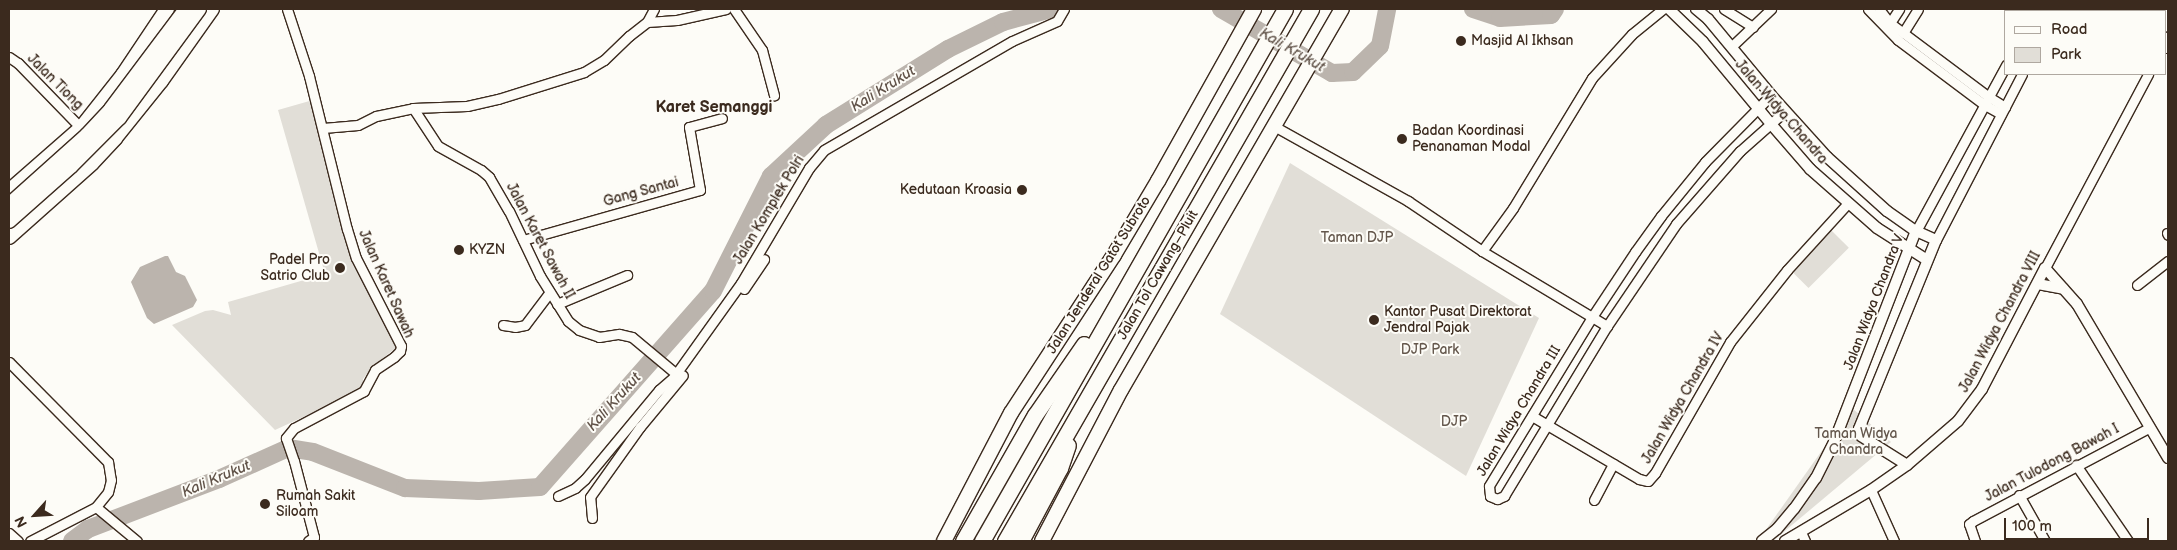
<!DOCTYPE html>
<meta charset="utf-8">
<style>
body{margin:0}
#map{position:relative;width:2177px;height:550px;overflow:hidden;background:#fdfcf7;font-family:"Balsamiq Sans",sans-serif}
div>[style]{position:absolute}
.green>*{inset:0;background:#e1ded7;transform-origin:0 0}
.water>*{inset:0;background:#bbb4ad}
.river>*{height:18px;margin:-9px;padding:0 9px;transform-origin:9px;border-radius:9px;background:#bbb4ad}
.roads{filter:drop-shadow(1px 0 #3b2a1e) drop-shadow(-1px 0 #3b2a1e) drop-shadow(0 1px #3b2a1e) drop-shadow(0 -1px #3b2a1e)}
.minor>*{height:9px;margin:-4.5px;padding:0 4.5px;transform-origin:4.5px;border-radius:4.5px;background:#fdfcf7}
.tertiary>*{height:10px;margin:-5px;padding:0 5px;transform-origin:5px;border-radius:5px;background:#fdfcf7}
.primary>*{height:14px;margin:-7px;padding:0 7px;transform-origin:7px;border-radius:7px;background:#fdfcf7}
.trunk>*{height:14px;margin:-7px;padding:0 7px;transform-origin:7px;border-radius:7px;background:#fdfcf7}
.motorway>*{height:15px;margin:-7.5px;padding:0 7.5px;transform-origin:7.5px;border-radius:7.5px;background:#fdfcf7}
.bridges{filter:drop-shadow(1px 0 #3b2a1e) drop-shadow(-1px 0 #3b2a1e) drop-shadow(0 1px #3b2a1e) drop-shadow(0 -1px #3b2a1e)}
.primary-bridge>*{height:14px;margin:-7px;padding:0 7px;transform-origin:7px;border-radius:7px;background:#fdfcf7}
.dots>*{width:14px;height:14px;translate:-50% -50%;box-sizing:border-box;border:2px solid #fdfcf7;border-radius:50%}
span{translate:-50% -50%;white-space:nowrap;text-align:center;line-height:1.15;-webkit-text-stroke:4px #fdfcf7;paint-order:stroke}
.poi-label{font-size:14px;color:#3b2a1e}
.left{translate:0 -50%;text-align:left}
.right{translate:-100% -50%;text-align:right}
.street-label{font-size:14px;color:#3b2a1e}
.park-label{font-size:14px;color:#64574c}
.water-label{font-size:15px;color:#615349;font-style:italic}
.quarter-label{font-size:16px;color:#3b2a1e;font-weight:700}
.frame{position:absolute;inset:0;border:10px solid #3b2a1e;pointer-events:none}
.legend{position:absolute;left:2004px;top:10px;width:162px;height:65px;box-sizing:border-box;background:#fdfcf7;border:1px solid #afa8a0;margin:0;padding:6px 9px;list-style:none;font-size:15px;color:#3b2a1e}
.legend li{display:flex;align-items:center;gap:10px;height:25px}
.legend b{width:25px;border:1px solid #afa8a0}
.north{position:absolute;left:10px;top:490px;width:50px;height:50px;-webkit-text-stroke:4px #fdfcf7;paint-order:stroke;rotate:244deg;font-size:14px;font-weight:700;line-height:20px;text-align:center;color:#3b2a1e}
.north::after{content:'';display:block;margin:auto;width:18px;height:22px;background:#3b2a1e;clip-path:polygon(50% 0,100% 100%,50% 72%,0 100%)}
.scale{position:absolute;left:2004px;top:518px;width:145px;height:22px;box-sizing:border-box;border:2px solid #3b2a1e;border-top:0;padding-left:6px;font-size:15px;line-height:18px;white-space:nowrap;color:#3b2a1e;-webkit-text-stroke:4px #fdfcf7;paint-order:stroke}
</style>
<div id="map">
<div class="green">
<i style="clip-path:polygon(313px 100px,338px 202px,341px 227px,354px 261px,398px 346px,372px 367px,363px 379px,363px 386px,340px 400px,275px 430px,172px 325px,205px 311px,213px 310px,231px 315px,228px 302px,325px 274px,278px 110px)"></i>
<i style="clip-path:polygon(1290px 163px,1539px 318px,1466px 476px,1220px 314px)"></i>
<i style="left:1829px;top:228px;width:28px;height:57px;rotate:45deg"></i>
<i style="clip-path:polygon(1852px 408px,1891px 442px,1773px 541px,1758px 541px)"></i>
</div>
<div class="water">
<i style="clip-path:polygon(165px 256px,168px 256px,176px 272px,185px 276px,197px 300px,193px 307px,154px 324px,147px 318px,131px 282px,140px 267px)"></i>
</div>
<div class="river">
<i style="left:1221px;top:9px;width:128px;rotate:30deg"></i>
<i style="left:1332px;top:73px;width:21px;rotate:-3deg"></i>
<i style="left:1353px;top:72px;width:37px;rotate:-44deg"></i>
<i style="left:1380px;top:46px;width:38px;rotate:-79deg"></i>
<i style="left:1473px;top:9px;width:28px;rotate:18deg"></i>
<i style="left:1500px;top:18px;width:51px;rotate:-3.4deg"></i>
<i style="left:1551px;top:15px;width:7px;rotate:-56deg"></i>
<i style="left:72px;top:541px;width:20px;rotate:-37deg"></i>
<i style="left:88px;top:529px;width:140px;rotate:-20.9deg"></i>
<i style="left:219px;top:479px;width:76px;rotate:-24.2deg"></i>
<i style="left:288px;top:448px;width:25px;rotate:9deg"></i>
<i style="left:313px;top:452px;width:99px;rotate:21.4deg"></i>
<i style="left:405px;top:488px;width:74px;rotate:2.3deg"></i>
<i style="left:479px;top:491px;width:61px;rotate:-3.8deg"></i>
<i style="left:540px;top:487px;width:261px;rotate:-48.6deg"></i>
<i style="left:713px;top:291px;width:129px;rotate:-63.2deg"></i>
<i style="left:771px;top:176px;width:75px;rotate:-42.8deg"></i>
<i style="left:826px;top:125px;width:144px;rotate:-31.9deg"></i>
<i style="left:948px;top:49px;width:61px;rotate:-26.1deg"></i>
<i style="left:1003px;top:22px;width:51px;rotate:-14.9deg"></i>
</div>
<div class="roads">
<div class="minor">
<i style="left:287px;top:9px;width:71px;rotate:71.8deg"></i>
<i style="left:309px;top:76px;width:158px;rotate:76.1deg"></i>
<i style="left:347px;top:229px;width:30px;rotate:73deg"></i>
<i style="left:356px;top:258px;width:99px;rotate:62.9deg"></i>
<i style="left:401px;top:346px;width:5px;rotate:101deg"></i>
<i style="left:400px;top:351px;width:8px;rotate:135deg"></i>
<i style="left:394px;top:357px;width:23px;rotate:146deg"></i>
<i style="left:375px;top:370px;width:24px;rotate:118deg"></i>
<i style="left:364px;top:391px;width:79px;rotate:152.1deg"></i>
<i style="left:294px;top:428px;width:13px;rotate:129deg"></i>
<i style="left:286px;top:438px;width:24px;rotate:71deg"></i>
<i style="left:294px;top:461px;width:79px;rotate:75.3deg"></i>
<i style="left:314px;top:537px;width:7px;rotate:146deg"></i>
<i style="left:734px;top:9px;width:50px;rotate:55.7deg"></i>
<i style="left:762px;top:50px;width:47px;rotate:75.1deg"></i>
<i style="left:1724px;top:9px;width:34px;rotate:32deg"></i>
<i style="left:1868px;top:9px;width:43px;rotate:45.9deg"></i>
<i style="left:1898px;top:40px;width:109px;rotate:36.8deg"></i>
<i style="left:1985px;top:105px;width:18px;rotate:29deg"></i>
<i style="left:1879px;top:9px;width:18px;rotate:52deg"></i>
<i style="left:1890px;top:23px;width:124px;rotate:36.8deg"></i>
<i style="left:1989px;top:97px;width:19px;rotate:32deg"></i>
<i style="left:2035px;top:11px;width:2px;rotate:-63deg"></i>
<i style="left:2055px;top:11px;width:2px;rotate:-63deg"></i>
<i style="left:647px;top:22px;width:30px;rotate:-4deg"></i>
<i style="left:677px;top:20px;width:50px;rotate:-12.7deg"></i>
<i style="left:1890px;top:23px;width:17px;rotate:-57deg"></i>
<i style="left:1903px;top:33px;width:28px;rotate:-58deg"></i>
<i style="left:2166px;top:41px;width:5px;rotate:-68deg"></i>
<i style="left:1732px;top:46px;width:54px;rotate:-43.5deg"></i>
<i style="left:2166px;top:48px;width:2px"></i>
<i style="left:9px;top:57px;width:11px;rotate:34deg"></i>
<i style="left:18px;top:63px;width:91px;rotate:45.9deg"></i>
<i style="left:1771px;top:95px;width:94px;rotate:134.6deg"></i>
<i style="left:1705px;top:162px;width:70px;rotate:129.2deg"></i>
<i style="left:1661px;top:216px;width:44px;rotate:125.8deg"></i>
<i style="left:1635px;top:252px;width:78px;rotate:123.5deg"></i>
<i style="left:1592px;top:317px;width:198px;rotate:121.4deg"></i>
<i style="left:1489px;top:486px;width:10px;rotate:84deg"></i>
<i style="left:1490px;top:496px;width:8px;rotate:23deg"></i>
<i style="left:1497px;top:499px;width:8px;rotate:-23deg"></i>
<i style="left:1504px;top:496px;width:199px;rotate:-58.8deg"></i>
<i style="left:1607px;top:326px;width:123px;rotate:-55.9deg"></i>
<i style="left:1676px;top:224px;width:97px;rotate:-48.8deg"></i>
<i style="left:1740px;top:151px;width:60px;rotate:-41.6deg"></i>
<i style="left:413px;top:108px;width:45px;rotate:56.7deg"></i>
<i style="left:438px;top:146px;width:49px;rotate:29.2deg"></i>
<i style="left:481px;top:170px;width:11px;rotate:41deg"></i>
<i style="left:489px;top:177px;width:39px;rotate:60deg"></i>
<i style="left:509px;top:211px;width:72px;rotate:64.5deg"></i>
<i style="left:540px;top:276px;width:53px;rotate:58.1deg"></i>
<i style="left:568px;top:321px;width:14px;rotate:39deg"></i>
<i style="left:579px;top:330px;width:21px;rotate:19deg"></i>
<i style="left:599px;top:337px;width:20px;rotate:-9deg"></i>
<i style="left:619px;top:334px;width:13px;rotate:13deg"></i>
<i style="left:632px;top:337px;width:62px;rotate:39.8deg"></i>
<i style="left:1274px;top:126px;width:154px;rotate:29.2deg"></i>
<i style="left:1408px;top:201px;width:89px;rotate:34deg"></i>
<i style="left:1482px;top:251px;width:146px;rotate:31deg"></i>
<i style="left:323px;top:128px;width:35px;rotate:-5deg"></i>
<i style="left:358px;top:125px;width:20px;rotate:-27deg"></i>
<i style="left:376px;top:116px;width:38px;rotate:-12deg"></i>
<i style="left:413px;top:108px;width:54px;rotate:-2.1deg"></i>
<i style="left:467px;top:106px;width:32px;rotate:-13deg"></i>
<i style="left:498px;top:99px;width:90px;rotate:-17.4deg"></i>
<i style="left:584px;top:72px;width:23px;rotate:-31deg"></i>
<i style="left:604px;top:60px;width:35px;rotate:-44deg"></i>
<i style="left:629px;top:36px;width:23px;rotate:-38deg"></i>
<i style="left:647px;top:22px;width:15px;rotate:-62deg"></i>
<i style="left:1916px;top:231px;width:189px;rotate:-61.5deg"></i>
<i style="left:2167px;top:233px;width:2px;rotate:63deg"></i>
<i style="left:523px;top:240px;width:184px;rotate:-15.8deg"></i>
<i style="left:700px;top:190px;width:64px;rotate:-99.9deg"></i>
<i style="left:689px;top:127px;width:34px;rotate:-15deg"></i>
<i style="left:1936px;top:240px;width:187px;rotate:-62.6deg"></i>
<i style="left:1482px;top:251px;width:53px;rotate:-54.2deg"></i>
<i style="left:1513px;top:208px;width:152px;rotate:-58.7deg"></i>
<i style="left:1592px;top:78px;width:59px;rotate:-47.7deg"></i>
<i style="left:1632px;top:34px;width:40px;rotate:-39deg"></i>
<i style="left:2045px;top:268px;width:220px;rotate:-62deg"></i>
<i style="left:2137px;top:285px;width:39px;rotate:-38deg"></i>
<i style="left:744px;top:289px;width:36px;rotate:-56deg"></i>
<i style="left:557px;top:304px;width:76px;rotate:-22.5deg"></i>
<i style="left:503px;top:325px;width:12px;rotate:9deg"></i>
<i style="left:515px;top:327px;width:10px;rotate:-11deg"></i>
<i style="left:525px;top:325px;width:41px;rotate:-52.9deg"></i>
<i style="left:9px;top:362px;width:141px;rotate:45.3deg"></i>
<i style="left:108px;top:462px;width:18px;rotate:81deg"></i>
<i style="left:111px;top:480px;width:12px;rotate:104deg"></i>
<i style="left:108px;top:492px;width:19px;rotate:129deg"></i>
<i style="left:96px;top:507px;width:74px;rotate:152.7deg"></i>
<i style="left:1532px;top:416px;width:124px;rotate:30.5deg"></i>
<i style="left:1639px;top:479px;width:9px;rotate:13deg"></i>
<i style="left:1648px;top:481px;width:11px;rotate:-49deg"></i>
<i style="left:1655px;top:473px;width:151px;rotate:-60.2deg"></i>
<i style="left:1730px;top:342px;width:92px;rotate:-51.6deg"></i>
<i style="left:1787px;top:270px;width:89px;rotate:-47.7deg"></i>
<i style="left:2076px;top:465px;width:92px;rotate:55.6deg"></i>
<i style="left:1871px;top:490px;width:56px;rotate:65.7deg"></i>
<i style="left:2019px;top:495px;width:53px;rotate:60.5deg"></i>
<i style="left:558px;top:496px;width:19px;rotate:-25deg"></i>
<i style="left:575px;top:488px;width:13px;rotate:-42deg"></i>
<i style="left:585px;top:479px;width:116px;rotate:-50.3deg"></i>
<i style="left:659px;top:390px;width:18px;rotate:-41deg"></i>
<i style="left:673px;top:378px;width:117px;rotate:-54.4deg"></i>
<i style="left:741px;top:283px;width:134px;rotate:-59.4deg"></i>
<i style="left:809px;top:168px;width:23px;rotate:-50deg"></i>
<i style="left:824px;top:150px;width:217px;rotate:-30.1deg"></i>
<i style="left:1012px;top:41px;width:49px;rotate:-24deg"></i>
<i style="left:1057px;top:21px;width:14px;rotate:-60deg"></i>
<i style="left:1594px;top:500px;width:41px;rotate:-62.2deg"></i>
<i style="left:96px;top:507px;width:53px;rotate:39.7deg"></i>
<i style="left:592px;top:518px;width:21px;rotate:-95deg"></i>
<i style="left:590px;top:497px;width:86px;rotate:-54.5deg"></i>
<i style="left:640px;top:427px;width:67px;rotate:-50.4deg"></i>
<i style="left:1801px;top:532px;width:10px;rotate:66deg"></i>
<i style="left:9px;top:533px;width:12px;rotate:42deg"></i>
<i style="left:1975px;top:541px;width:18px;rotate:-109deg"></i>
<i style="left:1969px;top:524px;width:5px;rotate:-37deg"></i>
<i style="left:1973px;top:521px;width:199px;rotate:-27.9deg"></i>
</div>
<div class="tertiary">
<i style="left:1669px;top:9px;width:47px;rotate:44.1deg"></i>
<i style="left:1703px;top:42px;width:107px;rotate:50.3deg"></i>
<i style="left:1771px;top:124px;width:60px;rotate:49.1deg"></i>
<i style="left:1810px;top:169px;width:89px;rotate:41.4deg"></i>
<i style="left:1877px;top:228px;width:59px;rotate:32.6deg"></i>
<i style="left:1696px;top:9px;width:16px;rotate:40deg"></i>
<i style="left:1708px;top:19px;width:99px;rotate:50.3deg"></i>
<i style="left:1771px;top:95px;width:84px;rotate:47.9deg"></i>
<i style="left:1827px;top:157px;width:81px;rotate:42deg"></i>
<i style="left:1887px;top:211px;width:35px;rotate:35deg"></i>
<i style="left:1916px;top:231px;width:22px;rotate:24deg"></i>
<i style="left:1936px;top:240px;width:204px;rotate:112.2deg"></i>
<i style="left:1859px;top:429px;width:7px;rotate:74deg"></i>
<i style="left:1861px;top:436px;width:54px;rotate:32.2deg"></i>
<i style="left:2038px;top:284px;width:26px;rotate:11deg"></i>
<i style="left:1762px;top:541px;width:19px;rotate:-39deg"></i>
<i style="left:1777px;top:529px;width:26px;rotate:-50deg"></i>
<i style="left:1794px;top:509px;width:38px;rotate:-55deg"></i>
<i style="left:1816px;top:478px;width:40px;rotate:-63.4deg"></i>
<i style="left:1834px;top:442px;width:226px;rotate:-68.8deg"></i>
<i style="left:1785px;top:541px;width:100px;rotate:-30.7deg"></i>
<i style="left:1871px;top:490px;width:44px;rotate:-34.8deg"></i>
<i style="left:1907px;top:465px;width:67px;rotate:-40.8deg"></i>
<i style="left:1958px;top:421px;width:40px;rotate:-53deg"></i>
<i style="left:1982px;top:389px;width:136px;rotate:-62.5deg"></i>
<i style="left:2045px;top:268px;width:48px;rotate:48.4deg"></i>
<i style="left:2077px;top:304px;width:179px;rotate:59.4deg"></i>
</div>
<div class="primary">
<i style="left:9px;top:191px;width:96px;rotate:-41.2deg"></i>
<i style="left:81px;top:128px;width:68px;rotate:-51.6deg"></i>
<i style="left:123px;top:75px;width:79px;rotate:-56.3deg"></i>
<i style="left:9px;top:237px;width:111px;rotate:-41.7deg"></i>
<i style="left:92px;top:163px;width:34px;rotate:-47deg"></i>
<i style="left:115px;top:138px;width:73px;rotate:-51.1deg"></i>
<i style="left:161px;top:81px;width:88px;rotate:-54.7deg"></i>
</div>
<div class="trunk">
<i style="left:944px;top:541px;width:144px;rotate:-62.4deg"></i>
<i style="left:1011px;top:413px;width:189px;rotate:-56.9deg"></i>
<i style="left:1114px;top:255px;width:86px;rotate:-59.3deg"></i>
<i style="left:1158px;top:181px;width:197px;rotate:-60.8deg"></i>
<i style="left:1042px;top:541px;width:170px;rotate:-62.4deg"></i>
<i style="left:1121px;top:390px;width:440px;rotate:-59.9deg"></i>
</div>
<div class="motorway">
<i style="left:963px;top:541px;width:145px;rotate:-60.3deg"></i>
<i style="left:1035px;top:415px;width:86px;rotate:-55.4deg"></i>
<i style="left:982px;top:541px;width:612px;rotate:-60.34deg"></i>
<i style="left:1005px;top:541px;width:614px;rotate:-60.09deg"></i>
<i style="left:1021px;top:541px;width:83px;rotate:-61.9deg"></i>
<i style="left:1060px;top:468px;width:24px;rotate:-71deg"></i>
</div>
</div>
<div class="bridges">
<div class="primary-bridge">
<i style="left:9px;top:205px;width:105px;rotate:-41.9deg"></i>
<i style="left:87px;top:135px;width:35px;rotate:-47deg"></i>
<i style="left:111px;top:109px;width:125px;rotate:-53.1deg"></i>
<i style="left:9px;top:221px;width:83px;rotate:-41.6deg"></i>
<i style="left:71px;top:166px;width:68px;rotate:-45deg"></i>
<i style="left:119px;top:118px;width:135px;rotate:-53.7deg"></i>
</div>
</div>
<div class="dots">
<i style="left:1461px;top:41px;background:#3b2a1e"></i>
<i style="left:1402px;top:139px;background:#3b2a1e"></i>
<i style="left:1022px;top:190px;background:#3b2a1e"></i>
<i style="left:459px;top:250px;background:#3b2a1e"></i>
<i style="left:340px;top:268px;background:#3b2a1e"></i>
<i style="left:1374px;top:320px;background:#3b2a1e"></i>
<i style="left:265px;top:504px;background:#3b2a1e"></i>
</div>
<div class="poi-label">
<span class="left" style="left:1471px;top:41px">Masjid Al Ikhsan</span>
<span class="left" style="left:1412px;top:139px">Badan Koordinasi<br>Penanaman Modal</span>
<span class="right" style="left:1012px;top:190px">Kedutaan Kroasia</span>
<span class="left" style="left:469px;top:250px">KYZN</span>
<span class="right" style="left:330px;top:268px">Padel Pro<br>Satrio Club</span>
<span class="left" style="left:1384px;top:320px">Kantor Pusat Direktorat<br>Jendral Pajak</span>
<span class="left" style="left:276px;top:504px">Rumah Sakit<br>Siloam</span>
</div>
<div class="street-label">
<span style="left:55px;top:82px;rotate:45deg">Jalan Tiong</span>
<span style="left:1781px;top:112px;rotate:49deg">Jalan Widya Chandra</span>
<span style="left:641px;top:192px;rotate:-15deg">Gang Santai</span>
<span style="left:769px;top:210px;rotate:-59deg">Jalan Komplek Polri</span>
<span style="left:540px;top:241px;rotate:62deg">Jalan Karet Sawah II</span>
<span style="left:1099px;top:275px;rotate:-58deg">Jalan Jenderal Gatot Subroto</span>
<span style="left:1158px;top:275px;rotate:-60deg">Jalan Tol Cawang–Pluit</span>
<span style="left:386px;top:284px;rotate:66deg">Jalan Karet Sawah</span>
<span style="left:1874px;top:302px;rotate:-69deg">Jalan Widya Chandra V</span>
<span style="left:2000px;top:322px;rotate:-62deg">Jalan Widya Chandra VIII</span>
<span style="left:1683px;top:398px;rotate:-60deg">Jalan Widya Chandra IV</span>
<span style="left:1519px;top:411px;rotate:-59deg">Jalan Widya Chandra III</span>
<span style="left:2052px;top:463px;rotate:-28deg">Jalan Tulodong Bawah I</span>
</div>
<div class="park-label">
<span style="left:1357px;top:238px">Taman DJP</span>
<span style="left:1430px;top:350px">DJP Park</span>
<span style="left:1454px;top:422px">DJP</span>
<span style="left:1856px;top:442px">Taman Widya<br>Chandra</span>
</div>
<div class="water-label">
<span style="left:1292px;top:50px;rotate:30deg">Kali Krukut</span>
<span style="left:883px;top:89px;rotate:-32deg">Kali Krukut</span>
<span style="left:614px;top:402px;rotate:-48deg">Kali Krukut</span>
<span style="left:216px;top:479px;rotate:-23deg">Kali Krukut</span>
</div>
<div class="quarter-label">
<span style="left:714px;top:108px">Karet Semanggi</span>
</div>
<div class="frame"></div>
<ul class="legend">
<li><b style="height:6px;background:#fdfcf7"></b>Road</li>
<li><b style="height:14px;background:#e1ded7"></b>Park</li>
</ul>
<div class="north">N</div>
<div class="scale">100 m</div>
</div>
